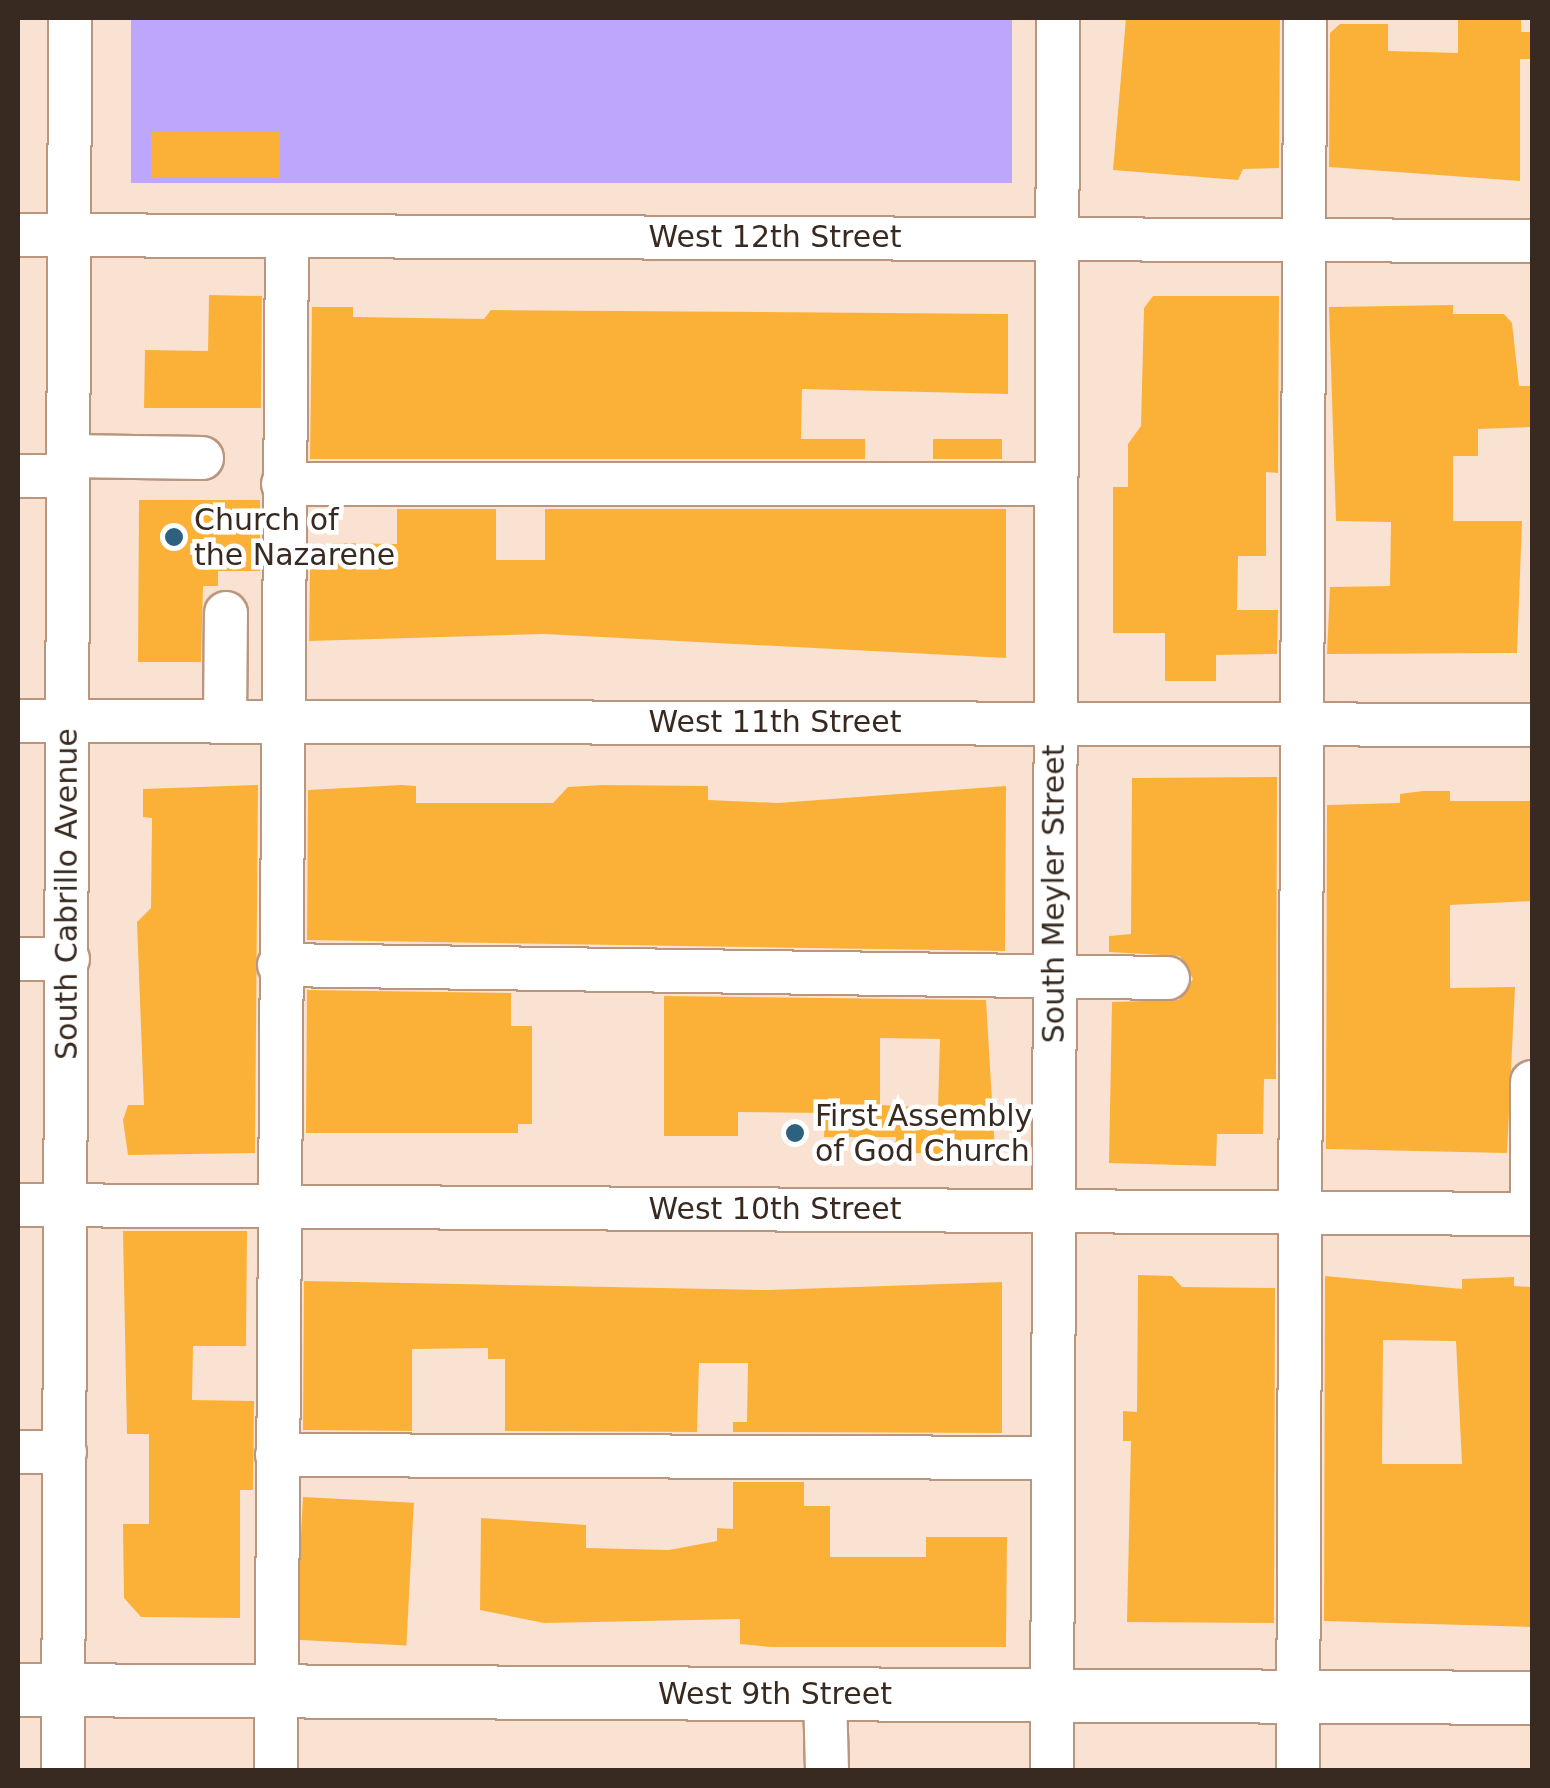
<!DOCTYPE html>
<style>
body{margin:0}
#map{position:relative;width:1550px;height:1788px;overflow:hidden;background:#fae2d3;font-family:"DejaVu Sans",sans-serif}
div>[style]{position:absolute}
.green>*{inset:0;background:#bca7fc;transform-origin:0 0}
.building>*{inset:0;background:#fbb138;transform-origin:0 0}
.roads{filter:drop-shadow(2px 0 #ba967e) drop-shadow(-2px 0 #ba967e) drop-shadow(0 2px #ba967e) drop-shadow(0 -2px #ba967e)}
.minor>*{height:42px;margin:-21px;padding:0 21px;transform-origin:21px;border-radius:21px;background:#fff}
.major>*{height:52px;margin:-26px;padding:0 26px;transform-origin:26px;border-radius:26px;background:#fff}
.dots>*{width:28px;height:28px;translate:-50% -50%;box-sizing:border-box;border:5px solid #fff;border-radius:50%}
span{translate:-50% -50%;white-space:nowrap;text-align:center;line-height:1.15;-webkit-text-stroke:9px #fff;paint-order:stroke}
.street-label{font-size:30px;color:#382a20}
.poi-label{font-size:30px;color:#382a20}
.left{translate:0 -50%;text-align:left}
.frame{position:absolute;inset:0;border:20px solid #382a20;pointer-events:none}
</style>
<div id="map">
<div class="green">
<i style="left:131px;top:18px;width:881px;height:165px"></i>
</div>
<div class="building">
<i style="clip-path:polygon(1126px 18px,1280px 18px,1279px 168px,1243px 169px,1238px 180px,1113px 170px)"></i>
<i style="clip-path:polygon(1458px 18px,1521px 18px,1521px 32px,1532px 32px,1532px 59px,1520px 59px,1520px 181px,1329px 167px,1330px 33px,1340px 24px,1388px 24px,1388px 51px,1458px 53px)"></i>
<i style="left:151px;top:132px;width:129px;height:46px"></i>
<i style="clip-path:polygon(209px 295px,262px 296px,261px 408px,144px 408px,145px 350px,208px 351px)"></i>
<i style="clip-path:polygon(1153px 296px,1279px 296px,1278px 473px,1266px 472px,1266px 556px,1238px 556px,1237px 610px,1278px 610px,1277px 654px,1216px 655px,1216px 681px,1165px 681px,1165px 633px,1113px 633px,1113px 487px,1128px 487px,1128px 444px,1141px 426px,1144px 308px)"></i>
<i style="clip-path:polygon(1453px 305px,1453px 314px,1504px 314px,1512px 323px,1519px 386px,1532px 386px,1532px 427px,1478px 429px,1478px 456px,1453px 456px,1453px 521px,1522px 521px,1517px 653px,1327px 654px,1330px 587px,1390px 586px,1391px 522px,1336px 521px,1329px 307px)"></i>
<i style="clip-path:polygon(312px 307px,353px 307px,353px 317px,484px 319px,491px 310px,1008px 314px,1008px 394px,802px 389px,801px 439px,865px 439px,865px 459px,310px 459px)"></i>
<i style="left:933px;top:439px;width:69px;height:20px"></i>
<i style="clip-path:polygon(139px 500px,260px 500px,260px 571px,218px 571px,218px 586px,203px 586px,201px 662px,138px 662px)"></i>
<i style="clip-path:polygon(397px 509px,496px 509px,496px 560px,545px 560px,545px 509px,1006px 509px,1006px 658px,544px 634px,309px 641px,310px 568px,332px 568px,332px 543px,397px 544px)"></i>
<i style="clip-path:polygon(1277px 777px,1276px 1079px,1264px 1079px,1263px 1134px,1217px 1134px,1216px 1166px,1109px 1163px,1112px 1002px,1179px 1000px,1193px 979px,1180px 956px,1109px 952px,1109px 936px,1131px 934px,1132px 778px)"></i>
<i style="clip-path:polygon(258px 785px,255px 1153px,128px 1155px,123px 1120px,128px 1105px,144px 1105px,137px 922px,151px 908px,152px 818px,143px 817px,143px 789px)"></i>
<i style="clip-path:polygon(401px 785px,416px 786px,416px 803px,553px 803px,568px 787px,603px 785px,708px 786px,708px 800px,778px 803px,1006px 786px,1005px 951px,307px 940px,308px 790px)"></i>
<i style="clip-path:polygon(1423px 791px,1450px 791px,1450px 801px,1532px 801px,1532px 901px,1450px 905px,1450px 988px,1515px 987px,1507px 1153px,1326px 1149px,1327px 805px,1400px 803px,1400px 794px)"></i>
<i style="clip-path:polygon(307px 990px,511px 993px,511px 1026px,532px 1026px,532px 1124px,518px 1124px,518px 1133px,306px 1133px)"></i>
<i style="clip-path:polygon(evenodd,664px 996px,986px 1000px,995px 1151px,937px 1155px,895px 1151px,896px 1137px,824px 1137px,825px 1113px,738px 1112px,738px 1136px,664px 1136px,664px 996px,880px 1038px,940px 1039px,938px 1108px,880px 1105px,880px 1038px)"></i>
<i style="clip-path:polygon(123px 1231px,247px 1231px,246px 1346px,193px 1346px,192px 1400px,254px 1401px,253px 1490px,240px 1490px,240px 1618px,141px 1617px,124px 1598px,123px 1524px,149px 1524px,149px 1434px,127px 1434px)"></i>
<i style="clip-path:polygon(1138px 1275px,1172px 1276px,1182px 1287px,1275px 1288px,1274px 1623px,1127px 1622px,1131px 1441px,1123px 1441px,1123px 1411px,1137px 1412px)"></i>
<i style="clip-path:polygon(evenodd,1325px 1276px,1462px 1289px,1462px 1279px,1514px 1277px,1514px 1286px,1532px 1287px,1532px 1627px,1324px 1621px,1325px 1276px,1383px 1340px,1456px 1341px,1462px 1464px,1382px 1464px,1383px 1340px)"></i>
<i style="clip-path:polygon(304px 1281px,768px 1290px,1002px 1282px,1002px 1433px,733px 1432px,733px 1422px,747px 1422px,748px 1363px,699px 1363px,697px 1432px,505px 1431px,505px 1359px,488px 1359px,488px 1348px,412px 1349px,412px 1431px,303px 1430px)"></i>
<i style="clip-path:polygon(733px 1482px,804px 1482px,804px 1506px,830px 1506px,830px 1557px,926px 1557px,926px 1537px,1007px 1537px,1006px 1647px,771px 1647px,740px 1644px,740px 1619px,544px 1623px,480px 1610px,481px 1518px,586px 1525px,586px 1548px,669px 1550px,717px 1541px,717px 1528px,733px 1529px)"></i>
<i style="left:303px;top:1497px;width:111px;height:143px;rotate:3deg"></i>
</div>
<div class="roads">
<div class="minor">
<i style="left:18px;top:235px;width:1514px;rotate:0.23deg"></i>
<i style="left:68px;top:456px;width:134px;rotate:0.9deg"></i>
<i style="left:18px;top:476px;width:50px"></i>
<i style="left:283px;top:484px;width:771px"></i>
<i style="left:18px;top:721px;width:1514px;rotate:0.15deg"></i>
<i style="left:225px;top:721px;width:108px;rotate:-89.5deg"></i>
<i style="left:18px;top:959px;width:50px"></i>
<i style="left:279px;top:965px;width:889px;rotate:0.84deg"></i>
<i style="left:18px;top:1205px;width:1514px;rotate:0.34deg"></i>
<i style="left:1532px;top:1214px;width:132px;rotate:-90deg"></i>
<i style="left:18px;top:1452px;width:47px"></i>
<i style="left:277px;top:1455px;width:776px;rotate:0.22deg"></i>
<i style="left:825px;top:1694px;width:76px;rotate:88.5deg"></i>
<i style="left:63px;top:1770px;width:1752px;rotate:-89.77deg"></i>
<i style="left:276px;top:1770px;width:1534px;rotate:-89.59deg"></i>
<i style="left:1052px;top:1770px;width:1752px;rotate:-89.8deg"></i>
<i style="left:1298px;top:1770px;width:1752px;rotate:-89.77deg"></i>
</div>
<div class="major">
<i style="left:18px;top:1690px;width:1514px;rotate:0.3deg"></i>
</div>
</div>
<div class="dots">
<i style="left:174px;top:537px;background:#2d617d"></i>
<i style="left:795px;top:1133px;background:#2d617d"></i>
</div>
<div class="street-label">
<span style="left:775px;top:237px">West 12th Street</span>
<span style="left:775px;top:722px">West 11th Street</span>
<span style="left:67px;top:894px;rotate:-90deg">South Cabrillo Avenue</span>
<span style="left:1054px;top:894px;rotate:-90deg">South Meyler Street</span>
<span style="left:775px;top:1209px">West 10th Street</span>
<span style="left:775px;top:1694px">West 9th Street</span>
</div>
<div class="poi-label">
<span class="left" style="left:194px;top:537px">Church of<br>the Nazarene</span>
<span class="left" style="left:815px;top:1133px">First Assembly<br>of God Church</span>
</div>
<div class="frame"></div>
</div>
